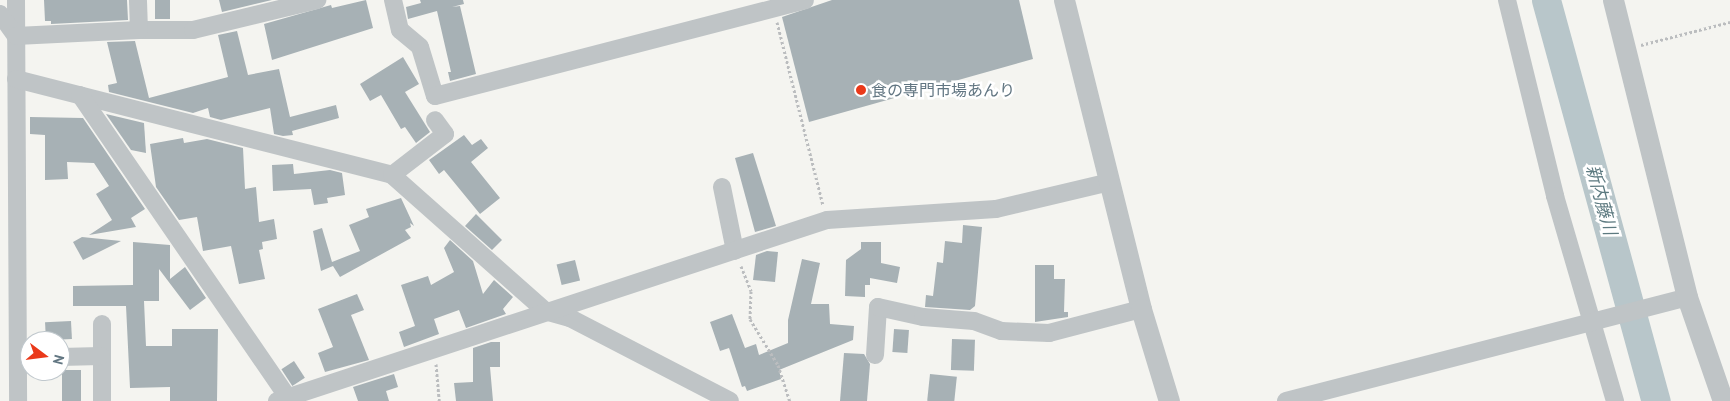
<!DOCTYPE html>
<meta charset="utf-8">
<style>
body{margin:0}
#map{position:relative;width:1730px;height:401px;overflow:hidden;background:#f4f4f0;font-family:"PT Sans","Noto Sans JP",sans-serif}
div>[style]{position:absolute}
.river>*{height:29px;margin:-14.5px;padding:0 14.5px;transform-origin:14.5px;border-radius:14.5px;background:#b8c6ca}
.building>*{inset:0;background:#a7b1b5;transform-origin:0 0}
.path>*{height:3px;margin-top:-1.5px;transform-origin:0;background:repeating-linear-gradient(90deg,#bbbdbf 0 2.5px,transparent 0 5px)}
.minor>*{height:18px;margin:-9px;padding:0 9px;transform-origin:9px;border-radius:9px;background:#bfc4c6}
.tertiary>*{height:21px;margin:-10.5px;padding:0 10.5px;transform-origin:10.5px;border-radius:10.5px;background:#bfc4c6}
.dots>*{width:14px;height:14px;translate:-50% -50%;box-sizing:border-box;border:2px solid #fff;border-radius:50%}
span{translate:-50% -50%;white-space:nowrap;text-align:center;line-height:1.15;-webkit-text-stroke:5px #fff;paint-order:stroke}
.poi-label{font-size:16px;color:#627682}
.left{translate:0 -50%;text-align:left}
.water-label{font-size:18px;color:#5d7a80;font-style:italic}
.north{position:absolute;left:20px;top:331px;width:50px;height:50px;box-sizing:border-box;background:#fff;border:1px solid #c0c8cd;border-radius:50%;rotate:105deg;font-size:14px;font-weight:700;line-height:20px;text-align:center;color:#627682}
.north::after{content:'';display:block;margin:auto;width:18px;height:22px;background:#ea391a;clip-path:polygon(50% 0,100% 100%,50% 72%,0 100%)}
</style>
<div id="map">
<div class="river">
<i style="left:1546px;top:0;width:416px;rotate:74.7deg"></i>
</div>
<div class="building">
<i style="clip-path:polygon(44px 0,127px 0,128px 20px,51px 24px,51px 21px,45px 21px)"></i>
<i style="left:155px;top:0;width:15px;height:19px"></i>
<i style="clip-path:polygon(219px 0,272px 0,222px 12px)"></i>
<i style="clip-path:polygon(366px 0,373px 28px,272px 60px,264px 24px,331px 5px,332px 8px)"></i>
<i style="clip-path:polygon(420px 0,463px 0,464px 4px,452px 7px,460px 6px,476px 74px,450px 81px,448px 72px,451px 72px,437px 11px,408px 19px,406px 7px,421px 3px)"></i>
<i style="clip-path:polygon(832px 0,1019px 0,1033px 59px,809px 122px,782px 17px)"></i>
<i style="clip-path:polygon(237px 31px,248px 75px,279px 69px,290px 117px,336px 105px,339px 118px,292px 131px,293px 135px,283px 136px,274px 134px,270px 108px,221px 120px,210px 117px,208px 108px,193px 113px,109px 92px,108px 85px,117px 83px,107px 42px,135px 41px,149px 98px,228px 77px,218px 35px)"></i>
<i style="clip-path:polygon(403px 57px,419px 84px,405px 92px,430px 132px,416px 143px,405px 127px,401px 129px,381px 95px,370px 101px,360px 84px)"></i>
<i style="clip-path:polygon(106px 114px,144px 123px,146px 153px,131px 150px)"></i>
<i style="clip-path:polygon(30px 117px,83px 118px,145px 209px,131px 218px,136px 227px,89px 235px,112px 220px,96px 194px,109px 186px,94px 163px,67px 162px,68px 179px,45px 180px,45px 135px,30px 134px)"></i>
<i style="clip-path:polygon(464px 135px,472px 145px,481px 139px,488px 148px,471px 162px,500px 198px,480px 214px,444px 170px,439px 174px,429px 160px)"></i>
<i style="clip-path:polygon(183px 138px,184px 143px,207px 139px,243px 148px,245px 189px,256px 187px,259px 222px,274px 219px,277px 239px,262px 242px,263px 249px,259px 250px,265px 279px,239px 284px,231px 246px,203px 251px,197px 217px,179px 220px,156px 187px,150px 144px)"></i>
<i style="clip-path:polygon(753px 153px,776px 226px,755px 232px,735px 158px)"></i>
<i style="clip-path:polygon(293px 164px,294px 174px,330px 170px,342px 173px,345px 195px,327px 198px,328px 203px,314px 205px,311px 189px,273px 191px,272px 165px)"></i>
<i style="clip-path:polygon(401px 198px,414px 226px,410px 223px,411px 227px,405px 230px,411px 238px,340px 277px,333px 266px,321px 271px,313px 231px,322px 228px,332px 262px,360px 251px,349px 225px,369px 217px,366px 209px)"></i>
<i style="clip-path:polygon(476px 214px,502px 240px,492px 250px,465px 226px)"></i>
<i style="clip-path:polygon(963px 225px,982px 227px,975px 306px,970px 310px,925px 307px,926px 295px,933px 296px,937px 262px,943px 263px,945px 241px,962px 243px)"></i>
<i style="clip-path:polygon(82px 237px,121px 241px,83px 260px,73px 242px)"></i>
<i style="clip-path:polygon(450px 240px,473px 261px,483px 294px,494px 280px,513px 297px,503px 309px,506px 314px,466px 328px,459px 310px,434px 319px,439px 334px,404px 347px,399px 332px,415px 326px,401px 285px,428px 276px,431px 285px,454px 272px,444px 248px)"></i>
<i style="clip-path:polygon(133px 242px,170px 245px,170px 279px,185px 267px,206px 298px,190px 310px,159px 269px,159px 301px,144px 301px,146px 346px,172px 346px,172px 329px,218px 329px,217px 401px,170px 401px,170px 387px,130px 388px,126px 306px,73px 306px,73px 286px,133px 285px)"></i>
<i style="clip-path:polygon(861px 242px,881px 242px,881px 263px,900px 267px,897px 283px,870px 278px,870px 285px,865px 285px,865px 297px,845px 296px,846px 260px,861px 249px)"></i>
<i style="clip-path:polygon(767px 251px,778px 252px,775px 282px,753px 280px,756px 255px)"></i>
<i style="clip-path:polygon(802px 259px,820px 263px,811px 304px,829px 304px,830px 324px,854px 326px,853px 340px,779px 370px,781px 379px,747px 391px,745px 386px,742px 387px,729px 348px,720px 351px,710px 322px,732px 314px,745px 348px,756px 344px,759px 355px,788px 343px,788px 320px)"></i>
<i style="left:575px;top:260px;width:21px;height:19px;rotate:76deg"></i>
<i style="clip-path:polygon(1035px 265px,1054px 265px,1054px 279px,1065px 279px,1064px 312px,1068px 312px,1068px 317px,1035px 322px)"></i>
<i style="clip-path:polygon(357px 294px,364px 310px,351px 315px,369px 360px,325px 372px,318px 353px,333px 347px,318px 309px)"></i>
<i style="left:71px;top:321px;width:18px;height:26px;rotate:87deg"></i>
<i style="left:894px;top:329px;width:15px;height:23px;rotate:4deg"></i>
<i style="left:952px;top:339px;width:23px;height:31px;rotate:2deg"></i>
<i style="clip-path:polygon(491px 342px,500px 342px,500px 367px,490px 367px,493px 401px,456px 401px,454px 383px,473px 382px,473px 348px)"></i>
<i style="clip-path:polygon(844px 353px,864px 354px,870px 364px,867px 401px,840px 401px)"></i>
<i style="left:294px;top:361px;width:20px;height:15px;rotate:57deg"></i>
<i style="left:62px;top:370px;width:19px;height:31px"></i>
<i style="clip-path:polygon(394px 374px,398px 387px,386px 391px,389px 401px,358px 401px,353px 387px)"></i>
<i style="left:930px;top:374px;width:27px;height:27px;rotate:6deg"></i>
</div>
<div class="path">
<i style="left:777px;top:22px;width:189px;rotate:75.9deg"></i>
<i style="left:1641px;top:45px;width:92px;rotate:-14.5deg"></i>
<i style="left:741px;top:266px;width:27px;rotate:68deg"></i>
<i style="left:751px;top:291px;width:28px;rotate:92deg"></i>
<i style="left:750px;top:319px;width:54px;rotate:58.7deg"></i>
<i style="left:778px;top:365px;width:38px;rotate:72deg"></i>
<i style="left:436px;top:364px;width:37px;rotate:85deg"></i>
</div>
<div class="minor">
<i style="left:16px;top:0;width:401px;rotate:89.7deg"></i>
<i style="left:393px;top:0;width:31px;rotate:77deg"></i>
<i style="left:400px;top:30px;width:26px;rotate:40deg"></i>
<i style="left:420px;top:47px;width:51px;rotate:73deg"></i>
<i style="left:435px;top:96px;width:382px;rotate:-14.5deg"></i>
<i style="left:1507px;top:0;width:202px;rotate:76.2deg"></i>
<i style="left:1555px;top:196px;width:214px;rotate:73.7deg"></i>
<i style="left:0;top:14px;width:27px;rotate:54deg"></i>
<i style="left:139px;top:30px;width:54px"></i>
<i style="left:193px;top:30px;width:128px;rotate:-13.6deg"></i>
<i style="left:16px;top:36px;width:123px;rotate:-2.8deg"></i>
<i style="left:139px;top:30px;width:30px;rotate:-92deg"></i>
<i style="left:16px;top:79px;width:388px;rotate:14.3deg"></i>
<i style="left:392px;top:175px;width:205px;rotate:41.6deg"></i>
<i style="left:545px;top:311px;width:26px;rotate:16deg"></i>
<i style="left:570px;top:318px;width:180px;rotate:27.4deg"></i>
<i style="left:80px;top:95px;width:371px;rotate:55.5deg"></i>
<i style="left:392px;top:175px;width:67px;rotate:-37.7deg"></i>
<i style="left:445px;top:134px;width:17px;rotate:-126deg"></i>
<i style="left:722px;top:187px;width:65px;rotate:78.5deg"></i>
<i style="left:102px;top:324px;width:77px;rotate:90deg"></i>
<i style="left:875px;top:355px;width:48px;rotate:-86.4deg"></i>
<i style="left:878px;top:307px;width:46px;rotate:12.5deg"></i>
<i style="left:923px;top:317px;width:51px;rotate:4.5deg"></i>
<i style="left:974px;top:321px;width:29px;rotate:20deg"></i>
<i style="left:1001px;top:331px;width:48px;rotate:2.4deg"></i>
<i style="left:1049px;top:333px;width:95px;rotate:-14.6deg"></i>
<i style="left:60px;top:357px;width:41px;rotate:-1.4deg"></i>
<i style="left:277px;top:401px;width:579px;rotate:-18.22deg"></i>
<i style="left:827px;top:220px;width:169px;rotate:-3.7deg"></i>
<i style="left:996px;top:209px;width:117px;rotate:-13.3deg"></i>
<i style="left:1286px;top:401px;width:414px;rotate:-14.5deg"></i>
</div>
<div class="tertiary">
<i style="left:1064px;top:0;width:318px;rotate:76deg"></i>
<i style="left:1141px;top:309px;width:96px;rotate:73.1deg"></i>
<i style="left:1613px;top:0;width:306px;rotate:76deg"></i>
<i style="left:1687px;top:297px;width:110px;rotate:70.9deg"></i>
</div>
<div class="dots">
<i style="left:861px;top:90px;background:#ea391a"></i>
</div>
<div class="poi-label">
<span class="left" style="left:871px;top:90px">食の専門市場あんり</span>
</div>
<div class="water-label">
<span style="left:1601px;top:200px;rotate:75deg">新内藤川</span>
</div>
<div class="north">N</div>
</div>
